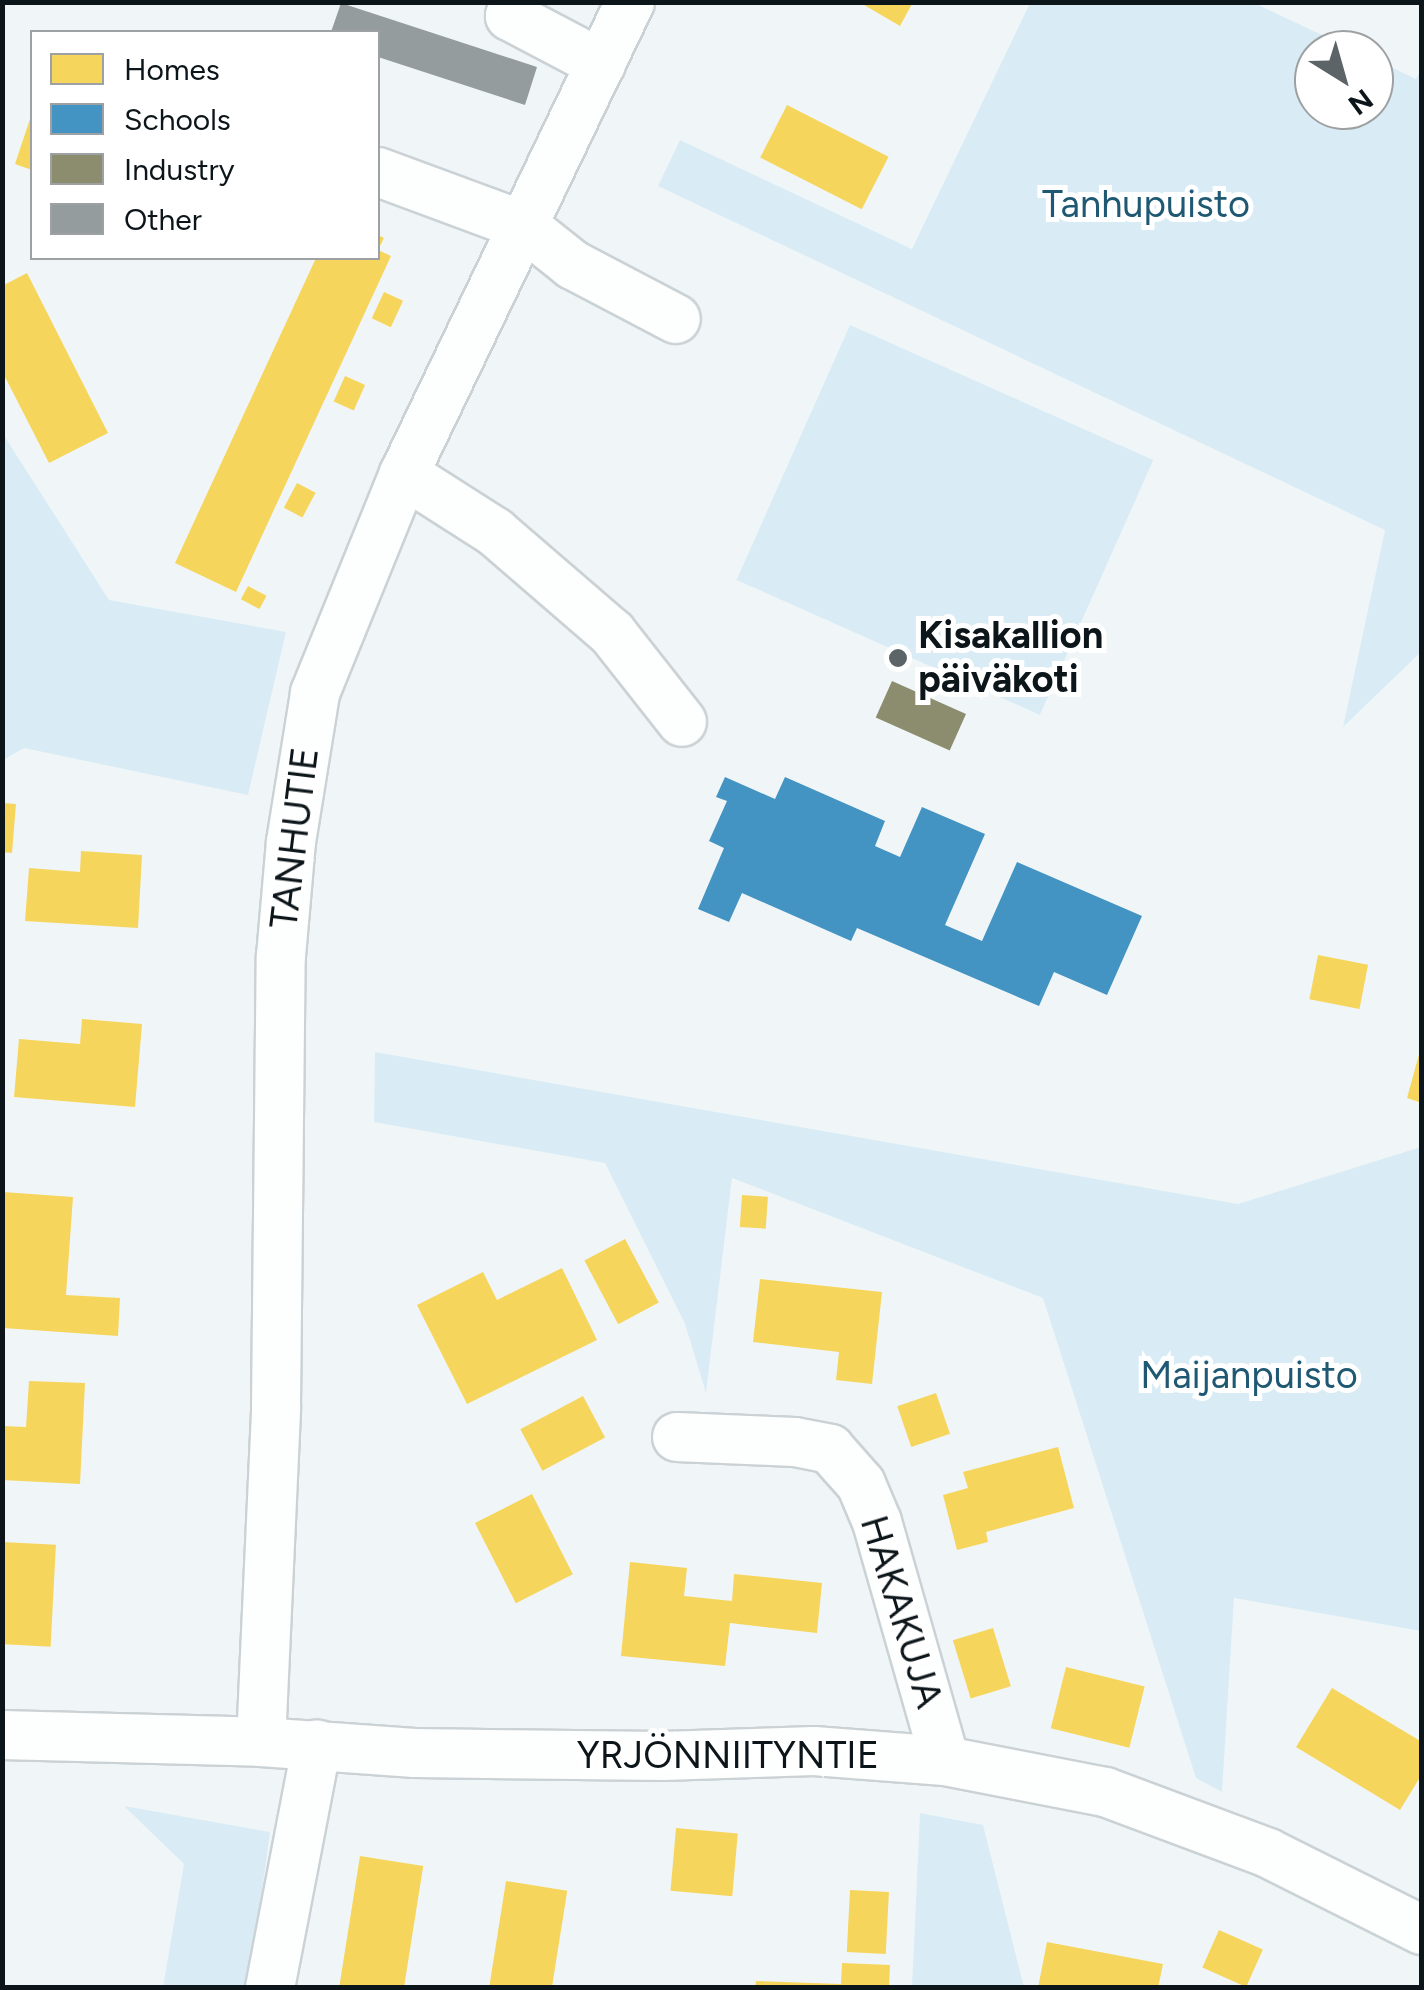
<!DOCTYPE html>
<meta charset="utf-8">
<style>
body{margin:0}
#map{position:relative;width:1424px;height:1990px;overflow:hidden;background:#f0f6f8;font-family:Figtree,sans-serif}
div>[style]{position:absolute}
.green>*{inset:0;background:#d9ecf5;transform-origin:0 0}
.homes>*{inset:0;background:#f6d55c;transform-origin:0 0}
.schools>*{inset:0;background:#4393c3}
.industry>*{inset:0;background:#8c8c6e;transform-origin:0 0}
.building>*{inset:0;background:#959c9d}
.roads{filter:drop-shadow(2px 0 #cbd2d5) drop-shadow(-2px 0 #cbd2d5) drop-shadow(0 2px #cbd2d5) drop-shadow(0 -2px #cbd2d5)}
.minor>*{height:48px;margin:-24px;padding:0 24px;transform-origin:24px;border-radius:24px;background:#fdfefe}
.dots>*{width:28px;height:28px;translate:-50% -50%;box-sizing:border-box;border:5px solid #fff;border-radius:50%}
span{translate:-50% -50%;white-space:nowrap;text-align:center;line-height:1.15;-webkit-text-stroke:10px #fff;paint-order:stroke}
.park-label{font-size:38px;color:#1f5872}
.poi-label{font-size:38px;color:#0c1519;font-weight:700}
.left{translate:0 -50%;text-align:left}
.street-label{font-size:38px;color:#0c1519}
.frame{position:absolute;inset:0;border:5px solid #0c1519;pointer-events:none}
.legend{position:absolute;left:30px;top:30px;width:350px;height:230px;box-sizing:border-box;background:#fff;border:2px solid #9ea1a3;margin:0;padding:12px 18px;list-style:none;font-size:30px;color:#0c1519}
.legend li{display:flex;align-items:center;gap:20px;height:50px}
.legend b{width:50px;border:2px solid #9ea1a3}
.north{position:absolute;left:1294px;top:30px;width:100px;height:100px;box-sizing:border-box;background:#fff;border:2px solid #9ea1a3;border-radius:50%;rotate:143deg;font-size:28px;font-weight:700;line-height:40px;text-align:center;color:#0c1519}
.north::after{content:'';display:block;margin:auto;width:35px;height:45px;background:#5c6467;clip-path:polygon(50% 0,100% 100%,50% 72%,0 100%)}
</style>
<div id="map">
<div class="green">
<i style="clip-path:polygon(1030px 3px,1254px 3px,1354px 50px,1314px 50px,1314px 110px,1374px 110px,1374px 59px,1416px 79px,1421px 69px,1421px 652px,1343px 727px,1385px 530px,658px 186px,680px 140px,912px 249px)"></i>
<i style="left:850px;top:325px;width:332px;height:279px;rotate:24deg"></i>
<i style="clip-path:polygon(3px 434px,109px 600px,286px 632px,248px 795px,24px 748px,3px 760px)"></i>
<i style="clip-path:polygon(375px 1052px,1238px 1204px,1421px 1147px,1421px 1631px,1234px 1598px,1222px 1792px,1196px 1778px,1043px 1298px,732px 1178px,706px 1393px,685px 1324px,605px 1163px,374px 1122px)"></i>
<i style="clip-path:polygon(124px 1806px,270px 1832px,249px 1987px,163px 1987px,184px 1864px)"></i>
<i style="clip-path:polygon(920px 1813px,983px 1825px,1024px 1987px,912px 1987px)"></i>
</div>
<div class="homes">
<i style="clip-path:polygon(859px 2px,913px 2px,900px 26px)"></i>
<i style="left:787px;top:105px;width:114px;height:59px;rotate:27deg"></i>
<i style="clip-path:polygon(32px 113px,32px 170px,15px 164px)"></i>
<i style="clip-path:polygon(378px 235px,384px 238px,378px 250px,391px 256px,236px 592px,175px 563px,316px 258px,378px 258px)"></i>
<i style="clip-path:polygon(27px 273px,108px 433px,49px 463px,2px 371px,2px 286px)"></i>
<i style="left:384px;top:292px;width:21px;height:29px;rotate:25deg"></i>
<i style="left:345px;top:376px;width:22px;height:28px;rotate:24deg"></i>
<i style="left:297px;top:483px;width:21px;height:28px;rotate:28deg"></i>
<i style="left:248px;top:586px;width:21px;height:15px;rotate:28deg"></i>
<i style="clip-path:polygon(2px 803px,16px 804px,12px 853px,2px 852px)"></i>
<i style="clip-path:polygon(81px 851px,142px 855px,138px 928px,25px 921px,29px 868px,80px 872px)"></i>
<i style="left:1318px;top:955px;width:51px;height:45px;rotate:11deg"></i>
<i style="clip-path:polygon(82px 1019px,142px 1024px,135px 1107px,14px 1097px,19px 1039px,80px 1044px)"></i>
<i style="clip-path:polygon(1420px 1051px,1422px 1051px,1422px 1103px,1407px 1098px)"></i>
<i style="clip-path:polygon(3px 1192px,73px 1197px,66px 1295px,120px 1298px,118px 1336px,3px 1328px)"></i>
<i style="left:742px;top:1195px;width:26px;height:32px;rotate:4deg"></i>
<i style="left:625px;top:1239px;width:72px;height:46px;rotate:62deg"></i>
<i style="clip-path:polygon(562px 1268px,597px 1340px,467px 1404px,417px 1305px,483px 1272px,497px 1300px)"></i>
<i style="clip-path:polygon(760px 1279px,882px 1292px,872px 1384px,836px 1380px,839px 1352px,753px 1342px)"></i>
<i style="clip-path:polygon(29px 1381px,85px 1383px,80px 1484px,2px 1480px,2px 1426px,26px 1427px)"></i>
<i style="left:936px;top:1393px;width:43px;height:41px;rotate:71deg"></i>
<i style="left:583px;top:1396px;width:47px;height:71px;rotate:62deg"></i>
<i style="clip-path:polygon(1058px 1447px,1074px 1508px,986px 1532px,988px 1542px,957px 1550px,943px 1495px,968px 1488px,963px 1472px)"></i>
<i style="left:532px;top:1494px;width:90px;height:64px;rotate:63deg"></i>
<i style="left:2px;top:1542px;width:54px;height:102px;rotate:3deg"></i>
<i style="clip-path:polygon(630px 1562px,687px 1568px,684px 1596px,732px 1601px,734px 1574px,822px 1583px,817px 1633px,730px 1623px,725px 1666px,621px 1656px)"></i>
<i style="left:993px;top:1628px;width:61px;height:42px;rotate:73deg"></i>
<i style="left:1066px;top:1667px;width:81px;height:63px;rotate:14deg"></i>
<i style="clip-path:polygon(1332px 1688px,1422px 1742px,1422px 1774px,1400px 1810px,1296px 1747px)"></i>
<i style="left:676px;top:1828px;width:62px;height:63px;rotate:5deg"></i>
<i style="left:360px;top:1856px;width:64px;height:134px;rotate:9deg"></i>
<i style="left:506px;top:1881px;width:62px;height:108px;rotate:9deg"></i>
<i style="left:850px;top:1890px;width:39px;height:62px;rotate:3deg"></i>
<i style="left:1219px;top:1930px;width:48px;height:41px;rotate:24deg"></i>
<i style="clip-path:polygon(1047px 1942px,1163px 1964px,1158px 1988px,1038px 1988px)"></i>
<i style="clip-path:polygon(842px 1963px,890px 1965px,889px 1988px,755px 1988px,756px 1981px,841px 1984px)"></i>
</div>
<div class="schools">
<i style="clip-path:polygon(725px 777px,775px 799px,785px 777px,885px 821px,875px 846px,900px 857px,922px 807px,985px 834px,945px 925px,982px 941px,1017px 862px,1142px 916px,1107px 995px,1054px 972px,1039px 1006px,857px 928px,851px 941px,742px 893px,729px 922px,698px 909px,724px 848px,709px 841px,727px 801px,716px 797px)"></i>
</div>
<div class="industry">
<i style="left:892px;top:681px;width:81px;height:40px;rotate:24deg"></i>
</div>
<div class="building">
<i style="clip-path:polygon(341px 3px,537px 67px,525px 105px,378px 57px,378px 32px,331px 32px)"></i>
</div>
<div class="roads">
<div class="minor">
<i style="left:515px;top:2px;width:15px;rotate:110deg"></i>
<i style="left:510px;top:16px;width:103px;rotate:27.8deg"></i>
<i style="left:378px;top:172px;width:156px;rotate:20.3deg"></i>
<i style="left:524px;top:226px;width:63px;rotate:38.5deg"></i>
<i style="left:573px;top:265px;width:116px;rotate:27.7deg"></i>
<i style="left:404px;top:474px;width:108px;rotate:32.5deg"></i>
<i style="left:495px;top:532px;width:155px;rotate:40.8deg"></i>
<i style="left:612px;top:633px;width:113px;rotate:51.8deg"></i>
<i style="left:677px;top:1437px;width:118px;rotate:2.4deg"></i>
<i style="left:795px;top:1442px;width:36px;rotate:11deg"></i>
<i style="left:830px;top:1449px;width:47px;rotate:48.5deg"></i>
<i style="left:861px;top:1484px;width:41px;rotate:67.2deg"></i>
<i style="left:877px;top:1522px;width:248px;rotate:74.1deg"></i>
<i style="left:2px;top:1735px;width:259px;rotate:1.5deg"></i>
<i style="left:261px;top:1742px;width:154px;rotate:4.1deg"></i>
<i style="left:415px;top:1753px;width:248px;rotate:0.7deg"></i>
<i style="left:663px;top:1756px;width:151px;rotate:-1.9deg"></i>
<i style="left:814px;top:1751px;width:131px;rotate:4.4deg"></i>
<i style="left:945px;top:1761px;width:163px;rotate:11deg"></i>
<i style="left:1105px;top:1792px;width:174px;rotate:20.5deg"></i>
<i style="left:1268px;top:1853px;width:172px;rotate:26.6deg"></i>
<i style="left:261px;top:1742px;width:336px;rotate:-87.4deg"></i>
<i style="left:276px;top:1406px;width:450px;rotate:-89.4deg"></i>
<i style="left:281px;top:956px;width:114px;rotate:-85deg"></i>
<i style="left:291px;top:842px;width:151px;rotate:-80.8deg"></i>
<i style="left:315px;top:693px;width:236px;rotate:-67.9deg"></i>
<i style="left:404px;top:474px;width:523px;rotate:-64.41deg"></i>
<i style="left:270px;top:1988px;width:248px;rotate:-79.1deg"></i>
</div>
</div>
<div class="dots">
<i style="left:898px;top:658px;background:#5c6467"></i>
</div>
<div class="park-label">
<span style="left:1146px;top:205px">Tanhupuisto</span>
<span style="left:1249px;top:1376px">Maijanpuisto</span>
</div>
<div class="poi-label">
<span class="left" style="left:918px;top:658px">Kisakallion<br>päiväkoti</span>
</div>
<div class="street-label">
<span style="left:295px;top:838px;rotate:-83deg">TANHUTIE</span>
<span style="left:901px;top:1612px;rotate:73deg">HAKAKUJA</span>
<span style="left:728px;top:1756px">YRJÖNNIITYNTIE</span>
</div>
<div class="frame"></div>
<ul class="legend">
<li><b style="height:28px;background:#f6d55c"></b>Homes</li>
<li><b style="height:28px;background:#4393c3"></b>Schools</li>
<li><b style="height:28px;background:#8c8c6e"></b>Industry</li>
<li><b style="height:28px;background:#959c9d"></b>Other</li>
</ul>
<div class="north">N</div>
</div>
